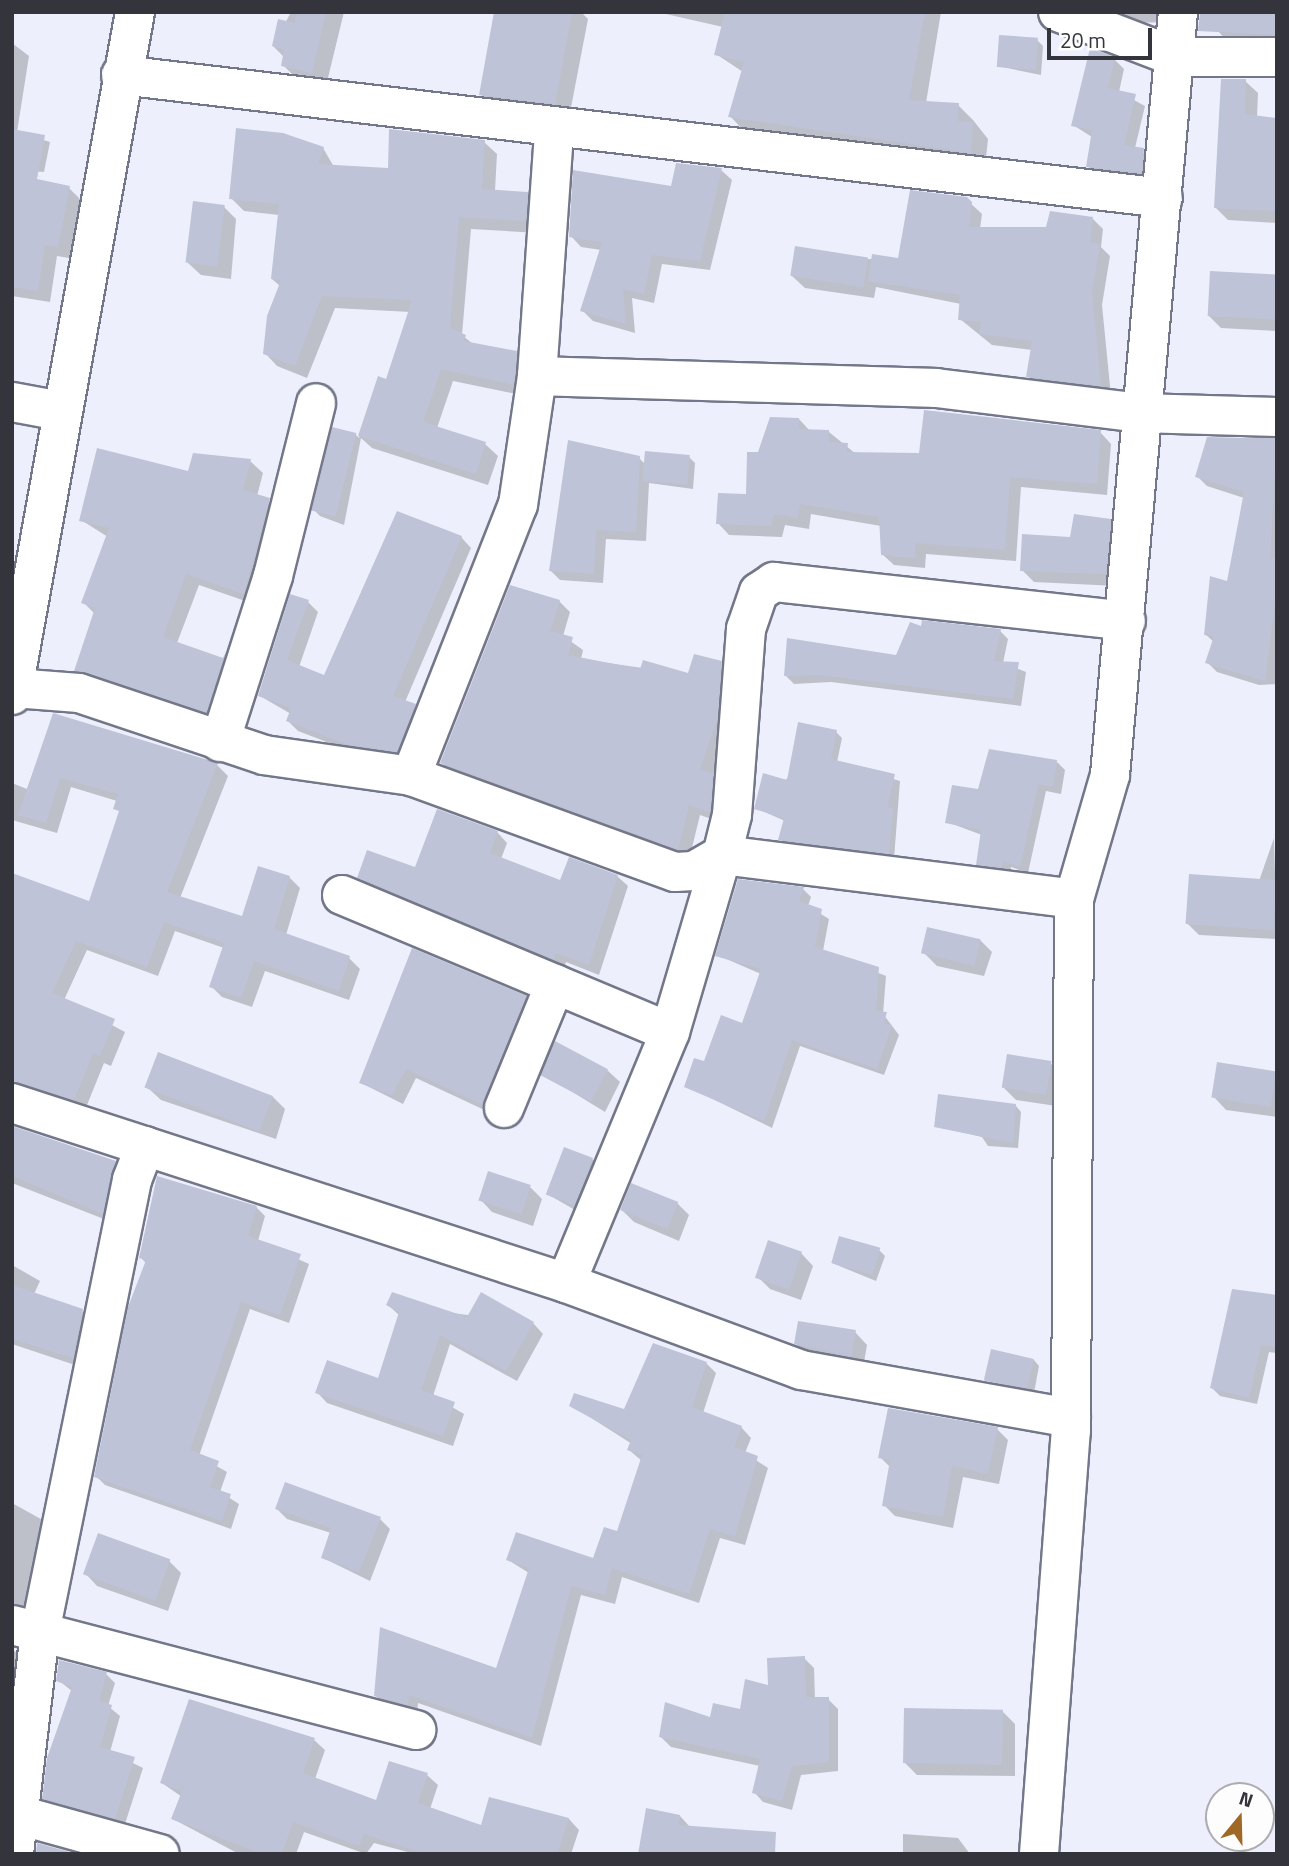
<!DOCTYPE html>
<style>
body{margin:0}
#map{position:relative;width:1289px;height:1866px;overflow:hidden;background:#edf0fc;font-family:"Titillium Web",sans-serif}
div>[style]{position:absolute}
.shadow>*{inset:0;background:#0003}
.building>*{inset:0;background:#bfc3d7;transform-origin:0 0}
.roads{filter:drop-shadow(2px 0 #737789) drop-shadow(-2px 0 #737789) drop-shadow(0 2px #737789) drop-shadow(0 -2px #737789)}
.minor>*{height:38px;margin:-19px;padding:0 19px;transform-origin:19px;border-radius:19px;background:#fff}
span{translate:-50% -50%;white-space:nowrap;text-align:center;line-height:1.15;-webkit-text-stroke:5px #fdfdfd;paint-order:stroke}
.frame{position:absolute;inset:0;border:14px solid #33343c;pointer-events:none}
.north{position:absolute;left:1205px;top:1782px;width:70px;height:70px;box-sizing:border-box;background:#fdfdfd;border:2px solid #acadb0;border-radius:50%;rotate:19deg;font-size:19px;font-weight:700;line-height:28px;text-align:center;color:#33343c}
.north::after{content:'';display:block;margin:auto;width:24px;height:32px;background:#a06825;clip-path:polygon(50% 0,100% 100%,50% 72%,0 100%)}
.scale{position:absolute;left:1047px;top:28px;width:105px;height:32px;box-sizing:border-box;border:4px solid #33343c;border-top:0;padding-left:9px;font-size:21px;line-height:24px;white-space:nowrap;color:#33343c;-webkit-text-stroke:5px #fdfdfd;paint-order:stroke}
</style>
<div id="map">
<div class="shadow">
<i style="clip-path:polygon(291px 12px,344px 12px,326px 86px,297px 79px,283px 65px,284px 57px,273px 46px)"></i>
<i style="clip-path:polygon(495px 12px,581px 12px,588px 19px,569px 118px,495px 109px,481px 94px)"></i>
<i style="clip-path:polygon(657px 12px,941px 12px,926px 103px,958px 105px,973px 120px,988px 139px,985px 168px,745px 132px,730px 116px,743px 72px,716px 54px,723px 27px)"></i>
<i style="clip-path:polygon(1107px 12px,1167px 12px,1165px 22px,1136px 23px)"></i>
<i style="clip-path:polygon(1277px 12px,1277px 46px,1229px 43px,1217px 30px)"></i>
<i style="clip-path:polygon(1037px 40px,1043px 46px,1041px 75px,997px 66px)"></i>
<i style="clip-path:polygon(12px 43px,29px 56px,17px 132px,50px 142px,44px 172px,16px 170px,43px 177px,18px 172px,12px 166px)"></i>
<i style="clip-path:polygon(1114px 59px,1124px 69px,1119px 92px,1145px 106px,1135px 148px,1153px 159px,1151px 182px,1098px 176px,1088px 166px,1092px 137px,1073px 125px)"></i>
<i style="clip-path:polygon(1245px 81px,1258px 93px,1257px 117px,1277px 120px,1277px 223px,1228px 220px,1216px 208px)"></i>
<i style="clip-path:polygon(484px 142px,497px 154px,495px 191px,527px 193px,540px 206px,538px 233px,471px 229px,462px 335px,473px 344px,516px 353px,529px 366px,526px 396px,453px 381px,437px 428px,485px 444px,498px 456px,488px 485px,372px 448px,361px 438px,344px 525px,320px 516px,314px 510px,355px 434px,359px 438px,379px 378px,387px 381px,410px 312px,335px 308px,307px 378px,277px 366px,265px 353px,280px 286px,272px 279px,279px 215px,244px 211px,231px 198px,323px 148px,334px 167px,390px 170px)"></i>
<i style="clip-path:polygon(721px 170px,732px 180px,710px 270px,662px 264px,654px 303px,632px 298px,635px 333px,593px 321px,582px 310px,601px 250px,581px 247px,571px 236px)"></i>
<i style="clip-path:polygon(12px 178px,69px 188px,81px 200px,69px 258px,57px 256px,50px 302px,12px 296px)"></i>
<i style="clip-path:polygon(966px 199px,982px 214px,980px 229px,1048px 228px,1092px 218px,1103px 229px,1101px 247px,1110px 256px,1102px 305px,1111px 396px,1039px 387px,1028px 376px,1032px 350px,992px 345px,960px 319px,961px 304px,876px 287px,874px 298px,805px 288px,792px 276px,867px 259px,899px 260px)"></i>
<i style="clip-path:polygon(224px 207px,236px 219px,231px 279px,201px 275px,188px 263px)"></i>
<i style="clip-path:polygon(1277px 277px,1277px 331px,1221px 328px,1208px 315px)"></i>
<i style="clip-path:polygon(799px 419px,810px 431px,829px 432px,856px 454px,920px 455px,1100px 432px,1111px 444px,1107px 495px,1021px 487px,1016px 561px,926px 554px,925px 568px,894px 565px,882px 554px,881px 526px,811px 514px,809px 529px,785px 525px,782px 537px,729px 535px,718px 523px,748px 496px,759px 454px)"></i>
<i style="clip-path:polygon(1277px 438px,1277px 684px,1259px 685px,1217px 672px,1207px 662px,1214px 642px,1206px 635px,1228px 584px,1244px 498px,1207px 486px,1197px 476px,1208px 439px)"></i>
<i style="clip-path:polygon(689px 457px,695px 463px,693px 489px,649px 483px,646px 541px,606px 539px,603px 583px,560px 580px,550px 570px,639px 458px,646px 465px)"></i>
<i style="clip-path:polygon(250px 461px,263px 473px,257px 496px,282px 512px,257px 605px,199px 585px,177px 643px,224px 661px,227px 653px,238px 664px,219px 724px,89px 683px,76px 670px,95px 614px,83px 602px,108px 537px,81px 520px,189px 473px)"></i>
<i style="clip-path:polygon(1110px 521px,1122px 533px,1117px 586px,1034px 582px,1022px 570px)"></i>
<i style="clip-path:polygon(461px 537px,471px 548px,405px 702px,425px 716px,407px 761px,361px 755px,298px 731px,288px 721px,291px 714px,260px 696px,308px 602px,318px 612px,299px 667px,325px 677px)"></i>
<i style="clip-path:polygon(559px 601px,570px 612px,563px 636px,583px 650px,581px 659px,690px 675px,721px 663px,732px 674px,728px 728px,713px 776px,724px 787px,720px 822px,700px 815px,689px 860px,453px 774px,442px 763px)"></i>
<i style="clip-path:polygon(922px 629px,1000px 631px,1008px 639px,1003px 663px,1026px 672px,1021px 706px,831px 682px,794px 684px,786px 676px,897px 657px)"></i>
<i style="clip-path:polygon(54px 715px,217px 765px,228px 776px,180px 898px,243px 918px,289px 877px,300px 888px,286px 935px,349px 958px,360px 969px,349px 1000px,265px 971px,252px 1007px,222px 997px,211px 986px,224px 948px,175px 931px,158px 976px,87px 950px,64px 1000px,125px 1032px,111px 1066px,104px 1063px,85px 1110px,12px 1096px,12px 892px,90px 904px,120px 814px,117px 801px,71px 787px,57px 833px,12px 820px,12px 783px,27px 789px)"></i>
<i style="clip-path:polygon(836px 732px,842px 738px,837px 762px,900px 781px,894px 859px,786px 845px,780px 839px,785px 821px,756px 808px)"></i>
<i style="clip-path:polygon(1057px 762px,1065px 770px,1061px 794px,1046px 791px,1028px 873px,1011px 867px,1010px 875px,986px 872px,978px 864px,982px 835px,947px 822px)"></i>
<i style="clip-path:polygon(497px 832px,507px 843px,501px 859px,561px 882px,617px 876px,628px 886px,599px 975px,566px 962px,564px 969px,369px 887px,359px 877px,416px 869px)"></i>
<i style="clip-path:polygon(1274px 838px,1277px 939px,1199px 935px,1188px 924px,1259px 881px)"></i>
<i style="clip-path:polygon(803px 889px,811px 897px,808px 906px,829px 919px,823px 951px,886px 976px,883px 1014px,899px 1035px,884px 1075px,800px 1046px,772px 1128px,686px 1086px,743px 1025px,761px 974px,717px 955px)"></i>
<i style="clip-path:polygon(980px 940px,992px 952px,984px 976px,937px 966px,924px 953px)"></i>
<i style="clip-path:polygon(526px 997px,536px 1008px,493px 1114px,416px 1078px,403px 1104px,361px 1083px)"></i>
<i style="clip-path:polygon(1050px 1063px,1063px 1075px,1063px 1107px,1016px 1100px,1003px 1087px)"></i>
<i style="clip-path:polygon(607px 1070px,620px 1082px,605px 1112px,543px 1074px)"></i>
<i style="clip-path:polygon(1276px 1073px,1277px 1117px,1226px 1110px,1214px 1097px)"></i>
<i style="clip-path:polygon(148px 1088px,272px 1096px,285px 1109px,276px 1139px,161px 1100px)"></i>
<i style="clip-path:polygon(1016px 1106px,1021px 1112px,1018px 1148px,988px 1146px,982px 1137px,935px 1126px)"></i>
<i style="clip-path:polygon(12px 1128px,115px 1163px,126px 1174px,114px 1223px,12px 1183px)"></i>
<i style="clip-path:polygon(592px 1159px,605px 1172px,587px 1217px,549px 1195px)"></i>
<i style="clip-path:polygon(530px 1187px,542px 1199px,533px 1226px,492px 1212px,480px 1199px)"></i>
<i style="clip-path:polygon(677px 1203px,689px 1215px,679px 1241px,634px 1222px,622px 1210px)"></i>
<i style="clip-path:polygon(256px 1207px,265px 1216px,258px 1241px,309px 1264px,289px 1323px,250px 1309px,199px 1456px,227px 1472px,220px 1492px,239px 1504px,231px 1529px,105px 1485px,96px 1476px,147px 1264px,140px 1257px)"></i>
<i style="clip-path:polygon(879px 1250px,885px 1256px,876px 1281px,832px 1263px)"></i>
<i style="clip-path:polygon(801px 1253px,813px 1266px,801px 1300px,770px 1289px,758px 1277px)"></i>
<i style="clip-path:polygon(12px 1265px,40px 1281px,34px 1294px,82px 1311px,93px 1322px,84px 1368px,12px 1344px)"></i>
<i style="clip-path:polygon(1277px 1296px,1277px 1353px,1269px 1352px,1257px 1404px,1220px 1396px,1212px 1388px)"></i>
<i style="clip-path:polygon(388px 1305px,533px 1323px,543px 1334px,517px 1381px,450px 1344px,433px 1396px,464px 1414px,453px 1446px,327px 1403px,317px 1392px,379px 1380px,400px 1316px)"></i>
<i style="clip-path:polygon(855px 1332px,867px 1345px,863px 1368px,809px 1356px,796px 1344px)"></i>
<i style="clip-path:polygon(1034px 1360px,1039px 1366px,1034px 1393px,987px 1379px)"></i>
<i style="clip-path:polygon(706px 1363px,716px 1373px,703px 1413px,741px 1427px,751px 1438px,745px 1453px,768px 1468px,745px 1545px,720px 1538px,699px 1603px,622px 1577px,615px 1604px,581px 1595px,541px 1746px,418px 1703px,417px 1714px,386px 1706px,376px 1696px,497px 1670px,529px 1573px,508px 1560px,595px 1560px,618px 1533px,642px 1461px,629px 1450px,632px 1444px,571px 1405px,625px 1411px)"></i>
<i style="clip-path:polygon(997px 1429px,1008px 1440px,999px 1484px,963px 1477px,953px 1528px,895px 1516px,884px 1505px,891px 1468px,880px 1457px)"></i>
<i style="clip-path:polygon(12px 1503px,48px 1523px,34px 1615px,12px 1619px)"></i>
<i style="clip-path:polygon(277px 1509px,380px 1519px,390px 1529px,370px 1581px,323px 1558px,331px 1533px,287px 1519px)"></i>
<i style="clip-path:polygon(169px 1561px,181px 1573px,168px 1611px,97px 1586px,85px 1573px)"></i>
<i style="clip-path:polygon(12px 1649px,26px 1661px,12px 1701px)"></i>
<i style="clip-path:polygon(804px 1658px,814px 1668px,815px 1699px,828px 1699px,838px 1709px,838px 1771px,801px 1775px,792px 1810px,763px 1802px,754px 1792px,760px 1766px,671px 1747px,661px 1737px,742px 1711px)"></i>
<i style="clip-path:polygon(106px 1674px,115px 1683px,108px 1706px,120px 1716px,110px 1752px,143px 1768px,124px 1827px,53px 1807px,44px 1798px,72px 1691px,58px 1680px)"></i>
<i style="clip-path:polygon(1002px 1711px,1015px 1724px,1015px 1776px,917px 1775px,905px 1763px)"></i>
<i style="clip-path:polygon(314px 1740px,325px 1750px,315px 1779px,377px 1803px,427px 1775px,438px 1785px,430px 1809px,483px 1827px,490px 1799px,569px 1819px,579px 1830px,571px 1854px,415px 1854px,374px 1843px,366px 1854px,304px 1832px,296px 1854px,239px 1854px,173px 1819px,182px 1797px,162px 1783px)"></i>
<i style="clip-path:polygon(680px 1816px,691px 1828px,640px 1854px)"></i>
<i style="clip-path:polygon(903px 1834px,958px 1838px,970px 1854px,903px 1854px)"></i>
</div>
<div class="building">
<i style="clip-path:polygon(297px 12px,326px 12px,312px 73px,281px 66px,284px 50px,272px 46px,278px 19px,295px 23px)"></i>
<i style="clip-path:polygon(494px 12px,572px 12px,555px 104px,479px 95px)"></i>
<i style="clip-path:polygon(725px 12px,925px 12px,909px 100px,959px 103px,958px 121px,973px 122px,971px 153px,728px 117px,744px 62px,714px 55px)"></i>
<i style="clip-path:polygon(1200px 12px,1277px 12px,1277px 35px,1198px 31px)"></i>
<i style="left:999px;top:35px;width:39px;height:32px;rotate:4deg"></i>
<i style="clip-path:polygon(1090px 48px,1115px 57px,1108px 88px,1136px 94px,1124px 145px,1144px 148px,1142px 173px,1086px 167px,1092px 130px,1071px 126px)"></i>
<i style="clip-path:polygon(1221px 79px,1246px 79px,1245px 114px,1277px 118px,1277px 211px,1214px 208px)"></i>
<i style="clip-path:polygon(236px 128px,283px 133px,324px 147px,318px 164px,388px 168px,389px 129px,485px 140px,482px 189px,528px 192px,526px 221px,459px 217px,450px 328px,466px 335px,464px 341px,517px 351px,514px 385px,441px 369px,423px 422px,486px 442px,476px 474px,358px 436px,378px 376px,386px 379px,412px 300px,322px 296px,295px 366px,263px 354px,267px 316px,281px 280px,271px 279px,279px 204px,229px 199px)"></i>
<i style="clip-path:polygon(12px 129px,45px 135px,37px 179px,70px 186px,58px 247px,45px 245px,38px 291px,12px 287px)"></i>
<i style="clip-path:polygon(676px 163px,722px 168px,700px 261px,652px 255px,644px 294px,623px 289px,626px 324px,580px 311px,602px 242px,569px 237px,573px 170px,671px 186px)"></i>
<i style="clip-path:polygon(910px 190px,967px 197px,972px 202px,969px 227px,1046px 227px,1050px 211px,1093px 217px,1090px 242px,1100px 244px,1092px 293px,1101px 386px,1026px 377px,1032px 341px,979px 334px,981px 322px,958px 320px,960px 295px,868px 281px,872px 254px,898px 258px)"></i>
<i style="left:193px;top:201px;width:32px;height:62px;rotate:7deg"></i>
<i style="left:795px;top:246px;width:74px;height:30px;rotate:9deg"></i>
<i style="left:1210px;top:271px;width:67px;height:45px;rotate:3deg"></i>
<i style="clip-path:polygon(924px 410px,1101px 430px,1097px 484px,1010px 477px,1005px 550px,915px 543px,915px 558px,881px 555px,879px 517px,800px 504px,798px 518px,774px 514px,771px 526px,716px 524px,718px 493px,746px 494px,747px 452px,758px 452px,770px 417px,799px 418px,799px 429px,829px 430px,829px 442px,848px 443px,847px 452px,919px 453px)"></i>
<i style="left:332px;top:427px;width:25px;height:86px;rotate:14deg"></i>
<i style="clip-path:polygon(1207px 437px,1277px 439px,1270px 559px,1277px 559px,1277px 587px,1265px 681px,1205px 663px,1214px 636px,1204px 635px,1210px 576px,1227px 581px,1244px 492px,1195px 477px)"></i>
<i style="clip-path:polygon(568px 440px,640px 456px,636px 532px,596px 530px,594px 574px,549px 571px)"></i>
<i style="clip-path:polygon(97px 448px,188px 471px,193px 453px,251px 459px,243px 490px,270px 498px,244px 594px,186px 574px,163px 637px,223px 658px,227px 650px,206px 713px,74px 671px,95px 608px,81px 603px,109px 528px,79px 521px)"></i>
<i style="left:645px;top:451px;width:45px;height:30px;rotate:5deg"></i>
<i style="clip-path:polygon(397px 511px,462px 536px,393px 696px,416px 704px,397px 752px,349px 745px,286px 721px,291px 708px,258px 696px,290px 594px,309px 600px,287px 660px,324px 675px)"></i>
<i style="clip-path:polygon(1074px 514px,1111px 519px,1106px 574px,1020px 571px,1022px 534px,1070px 537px)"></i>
<i style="clip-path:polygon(510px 585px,560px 600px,550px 631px,573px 637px,568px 655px,640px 669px,643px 660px,688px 673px,694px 654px,722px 661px,718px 716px,700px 769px,713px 774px,711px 806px,709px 812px,689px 805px,678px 850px,440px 763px)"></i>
<i style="clip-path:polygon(922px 620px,1001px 629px,994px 661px,1019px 662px,1013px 699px,821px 675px,784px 676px,787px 638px,896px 655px,910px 622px,921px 626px)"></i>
<i style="clip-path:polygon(53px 713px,218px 763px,167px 892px,242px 916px,258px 866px,290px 876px,274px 929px,350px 956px,339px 991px,254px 961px,241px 998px,209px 987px,224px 943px,164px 922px,147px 967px,76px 941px,52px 993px,115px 1019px,100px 1056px,93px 1053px,74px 1100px,12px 1082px,12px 873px,89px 901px,119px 811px,113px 809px,118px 794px,60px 778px,46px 823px,18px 815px)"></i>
<i style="clip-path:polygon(798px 722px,837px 730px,831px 759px,895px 774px,887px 807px,893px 808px,889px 854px,778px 840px,784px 818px,754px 809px,763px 773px,787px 780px)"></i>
<i style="clip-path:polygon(989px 749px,1057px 760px,1053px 787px,1038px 784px,1020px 867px,1003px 861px,1002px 868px,976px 865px,981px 830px,945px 823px,952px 785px,978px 789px)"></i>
<i style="clip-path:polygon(437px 809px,498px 831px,490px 853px,560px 880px,569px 857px,618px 875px,589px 965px,556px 953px,554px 960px,357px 878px,367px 850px,415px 867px)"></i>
<i style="left:1189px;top:874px;width:88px;height:50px;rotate:4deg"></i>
<i style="clip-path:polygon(738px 879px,804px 887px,799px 901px,822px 909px,815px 947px,879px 967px,876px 1011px,887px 1012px,884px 1023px,892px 1025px,877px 1069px,792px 1040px,764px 1121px,684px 1087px,694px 1058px,704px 1061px,721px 1015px,742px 1023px,761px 969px,715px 956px)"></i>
<i style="left:927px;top:927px;width:55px;height:27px;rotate:13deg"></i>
<i style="clip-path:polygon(412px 948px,527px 996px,483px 1105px,406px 1069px,392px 1095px,359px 1083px)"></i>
<i style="left:555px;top:1041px;width:60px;height:37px;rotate:28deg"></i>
<i style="left:158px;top:1052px;width:123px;height:38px;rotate:21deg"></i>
<i style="left:1007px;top:1054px;width:45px;height:34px;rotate:9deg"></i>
<i style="left:1217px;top:1062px;width:60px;height:36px;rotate:9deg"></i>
<i style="clip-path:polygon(938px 1094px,1016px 1104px,1013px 1143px,934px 1127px)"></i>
<i style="clip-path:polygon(12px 1126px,116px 1161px,103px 1214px,12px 1176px)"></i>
<i style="left:564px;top:1147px;width:31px;height:51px;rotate:21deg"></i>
<i style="left:488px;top:1171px;width:45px;height:31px;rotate:18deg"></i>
<i style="clip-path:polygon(157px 1176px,257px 1206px,248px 1236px,301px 1254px,280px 1315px,241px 1302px,190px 1450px,219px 1461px,210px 1487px,231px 1494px,222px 1521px,94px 1477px,128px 1307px,146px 1260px,139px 1258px)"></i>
<i style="left:631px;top:1183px;width:51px;height:29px;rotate:22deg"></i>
<i style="left:839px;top:1236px;width:43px;height:28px;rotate:16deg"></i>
<i style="left:768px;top:1240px;width:36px;height:40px;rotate:19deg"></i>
<i style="clip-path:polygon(12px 1285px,83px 1309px,73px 1358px,12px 1339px)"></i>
<i style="clip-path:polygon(1232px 1289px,1277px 1295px,1277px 1347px,1261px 1345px,1249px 1398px,1210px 1388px)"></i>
<i style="clip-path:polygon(392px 1292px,467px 1317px,481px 1292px,534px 1322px,506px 1371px,440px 1335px,421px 1390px,455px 1402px,443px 1436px,315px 1393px,327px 1360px,378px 1378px,399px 1312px,386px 1305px)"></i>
<i style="clip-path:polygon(798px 1321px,856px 1330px,851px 1357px,794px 1344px)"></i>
<i style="clip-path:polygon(653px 1343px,707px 1362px,692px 1407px,742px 1426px,734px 1447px,758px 1456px,735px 1536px,710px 1529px,689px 1594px,612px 1568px,605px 1595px,571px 1586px,532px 1738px,409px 1695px,408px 1705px,374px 1696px,380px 1627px,496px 1668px,529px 1568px,506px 1560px,516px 1532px,593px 1558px,604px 1527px,617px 1531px,642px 1455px,627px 1450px,631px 1440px,569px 1406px,574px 1393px,624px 1409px)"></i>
<i style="left:991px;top:1349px;width:44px;height:32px;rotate:13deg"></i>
<i style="clip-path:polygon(888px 1408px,998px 1427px,988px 1474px,952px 1466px,943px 1517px,882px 1506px,890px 1460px,878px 1458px)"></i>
<i style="clip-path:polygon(285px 1482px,381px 1517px,359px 1572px,321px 1558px,331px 1528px,275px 1509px)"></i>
<i style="left:98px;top:1533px;width:77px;height:44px;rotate:20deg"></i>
<i style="clip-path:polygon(805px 1656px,806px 1697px,829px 1697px,829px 1762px,792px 1766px,782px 1801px,752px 1793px,760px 1759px,659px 1737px,665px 1702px,710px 1717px,713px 1703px,740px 1709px,745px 1679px,768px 1685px,767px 1658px)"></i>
<i style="clip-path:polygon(59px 1660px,107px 1672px,99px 1701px,112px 1705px,100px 1747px,135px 1757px,115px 1819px,42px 1799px,47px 1758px,72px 1687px,56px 1681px)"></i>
<i style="clip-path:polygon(189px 1699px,315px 1738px,303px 1773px,376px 1800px,389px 1761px,428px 1773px,418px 1803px,481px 1825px,489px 1797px,569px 1818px,558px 1852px,425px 1854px,364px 1834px,359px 1846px,293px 1822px,282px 1854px,262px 1854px,171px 1819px,182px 1791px,160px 1783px)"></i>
<i style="left:904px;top:1708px;width:99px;height:55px;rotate:1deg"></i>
<i style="clip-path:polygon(646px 1808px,680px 1815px,679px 1825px,776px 1832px,775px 1854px,638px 1854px)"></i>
<i style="clip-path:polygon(37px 1843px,77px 1854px,36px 1854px)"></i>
</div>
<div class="roads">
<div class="minor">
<i style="left:1058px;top:12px;width:126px;rotate:20.9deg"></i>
<i style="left:1176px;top:57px;width:101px"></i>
<i style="left:121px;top:75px;width:1049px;rotate:6.73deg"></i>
<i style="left:537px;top:376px;width:399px;rotate:1.7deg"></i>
<i style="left:936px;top:388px;width:205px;rotate:7deg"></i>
<i style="left:1139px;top:413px;width:138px;rotate:1.7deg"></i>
<i style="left:12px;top:402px;width:50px;rotate:10.4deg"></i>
<i style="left:14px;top:688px;width:65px;rotate:4.4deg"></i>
<i style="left:79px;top:693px;width:195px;rotate:18.5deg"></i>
<i style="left:264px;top:755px;width:148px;rotate:8.1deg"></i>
<i style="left:411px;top:776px;width:281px;rotate:20deg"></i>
<i style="left:675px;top:872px;width:19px;rotate:-3deg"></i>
<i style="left:694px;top:871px;width:32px;rotate:-30deg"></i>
<i style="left:722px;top:855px;width:41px;rotate:-76deg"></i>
<i style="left:732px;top:815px;width:187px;rotate:-85.7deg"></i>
<i style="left:746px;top:629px;width:39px;rotate:-71deg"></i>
<i style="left:759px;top:592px;width:18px;rotate:-34deg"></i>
<i style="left:774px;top:582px;width:354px;rotate:6.3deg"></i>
<i style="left:12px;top:695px;width:694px;rotate:-79.79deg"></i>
<i style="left:220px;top:742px;width:174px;rotate:-72.3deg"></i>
<i style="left:273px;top:576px;width:178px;rotate:-76deg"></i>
<i style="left:411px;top:776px;width:291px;rotate:-68.5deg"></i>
<i style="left:518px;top:505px;width:130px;rotate:-81.6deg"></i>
<i style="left:537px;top:376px;width:246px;rotate:-86deg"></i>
<i style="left:342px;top:895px;width:355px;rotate:22.7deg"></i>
<i style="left:12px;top:1103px;width:583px;rotate:18deg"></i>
<i style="left:566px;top:1283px;width:251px;rotate:20.3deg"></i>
<i style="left:801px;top:1370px;width:274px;rotate:10.1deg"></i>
<i style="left:504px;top:1108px;width:134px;rotate:-67.6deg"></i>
<i style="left:145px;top:1146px;width:36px;rotate:111deg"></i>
<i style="left:132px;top:1180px;width:461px;rotate:101.5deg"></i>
<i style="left:40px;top:1632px;width:389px;rotate:14.6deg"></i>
<i style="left:566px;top:1283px;width:272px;rotate:-67.5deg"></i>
<i style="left:670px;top:1032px;width:184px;rotate:-73.6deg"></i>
<i style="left:722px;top:855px;width:355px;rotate:7.1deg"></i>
<i style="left:1074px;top:899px;width:129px;rotate:-73.8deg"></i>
<i style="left:1110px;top:775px;width:766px;rotate:-84.91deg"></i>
<i style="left:12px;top:1625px;width:29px;rotate:14deg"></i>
<i style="left:40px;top:1632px;width:224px;rotate:96.7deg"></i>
<i style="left:19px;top:1815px;width:146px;rotate:15.5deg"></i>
<i style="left:1039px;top:1854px;width:424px;rotate:-85.7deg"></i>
<i style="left:1071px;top:1431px;width:532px;rotate:-89.68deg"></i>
</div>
</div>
<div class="frame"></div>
<div class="north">N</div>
<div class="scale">20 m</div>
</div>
